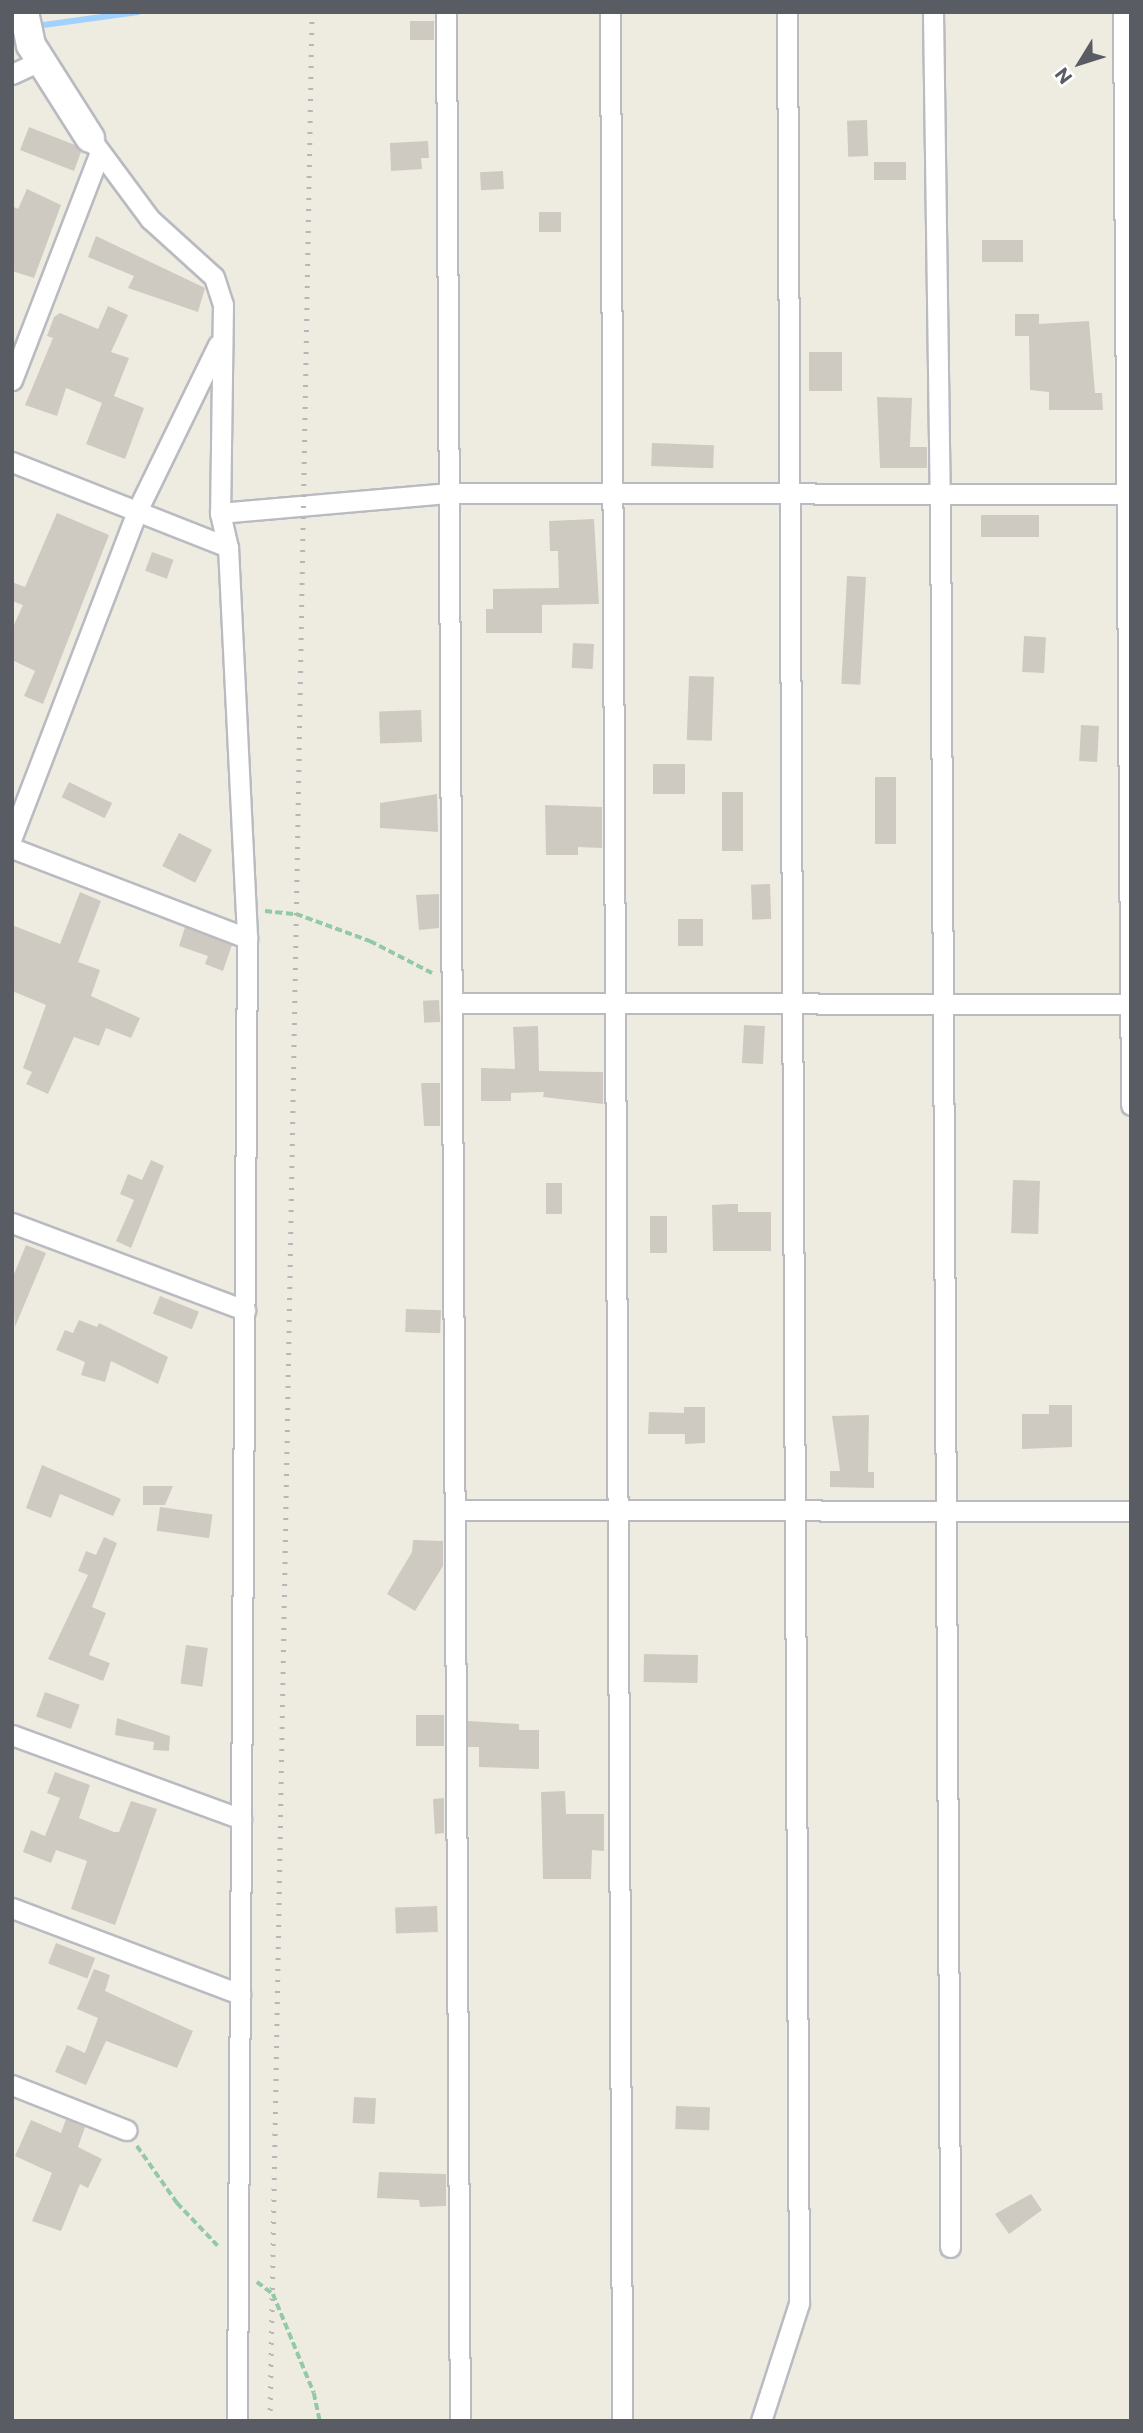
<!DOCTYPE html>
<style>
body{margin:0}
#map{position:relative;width:1143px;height:2433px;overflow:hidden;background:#eeece1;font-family:Commissioner,sans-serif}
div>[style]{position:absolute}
.stream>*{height:6px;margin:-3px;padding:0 3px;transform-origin:3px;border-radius:3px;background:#a0d1ff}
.building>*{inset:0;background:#cecac2;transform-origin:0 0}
.path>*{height:3.5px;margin-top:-1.75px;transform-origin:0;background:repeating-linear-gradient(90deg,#93c9a5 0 7px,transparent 0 10.5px)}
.roads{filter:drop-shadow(2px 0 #b9bbc1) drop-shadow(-2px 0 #b9bbc1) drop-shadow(0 2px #b9bbc1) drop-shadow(0 -2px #b9bbc1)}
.street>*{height:19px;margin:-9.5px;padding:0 9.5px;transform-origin:9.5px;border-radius:9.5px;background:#fff}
.secondary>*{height:28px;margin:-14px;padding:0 14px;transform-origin:14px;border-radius:14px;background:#fff}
.rail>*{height:5px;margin-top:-2.5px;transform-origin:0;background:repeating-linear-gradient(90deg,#b5b6b6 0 2px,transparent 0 11px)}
span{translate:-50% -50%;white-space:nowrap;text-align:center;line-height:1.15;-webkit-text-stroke:5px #fff;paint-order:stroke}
.frame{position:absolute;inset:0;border:14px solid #595d63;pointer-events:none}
.north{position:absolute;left:1045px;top:28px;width:70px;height:70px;-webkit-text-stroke:5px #fff;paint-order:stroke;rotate:232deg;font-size:19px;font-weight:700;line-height:28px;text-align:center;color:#595d63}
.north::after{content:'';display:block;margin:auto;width:24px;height:32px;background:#595d63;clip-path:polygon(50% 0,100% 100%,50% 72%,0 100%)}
</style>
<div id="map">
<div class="stream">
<i style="left:36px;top:26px;width:103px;rotate:-7.8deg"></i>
</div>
<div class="building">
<i style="left:434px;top:21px;width:19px;height:24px;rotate:90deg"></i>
<i style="left:867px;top:120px;width:36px;height:20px;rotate:88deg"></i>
<i style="clip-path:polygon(29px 127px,75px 145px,81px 152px,74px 171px,20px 150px)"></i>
<i style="clip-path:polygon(428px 141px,429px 158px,421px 158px,422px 169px,391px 171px,390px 143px)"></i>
<i style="left:874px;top:162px;width:32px;height:18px"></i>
<i style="left:503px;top:171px;width:18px;height:23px;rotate:87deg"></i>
<i style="clip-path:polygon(27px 189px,61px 205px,34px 278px,12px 271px,12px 206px,18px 209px)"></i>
<i style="left:539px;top:212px;width:22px;height:20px"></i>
<i style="clip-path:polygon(96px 236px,205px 288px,198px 312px,128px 288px,134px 276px,88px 257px)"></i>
<i style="left:982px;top:240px;width:41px;height:22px"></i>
<i style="clip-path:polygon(108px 306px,128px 315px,111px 352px,129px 358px,114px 396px,144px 408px,125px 459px,86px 444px,102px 403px,66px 388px,57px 416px,25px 405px,53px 338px,47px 336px,54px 317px,60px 313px,98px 329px)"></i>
<i style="clip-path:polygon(1015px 314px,1039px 314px,1039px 324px,1089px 321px,1095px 393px,1102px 393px,1103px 410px,1049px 410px,1049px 392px,1030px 390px,1029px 336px,1015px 336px)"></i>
<i style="left:809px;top:352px;width:33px;height:39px"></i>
<i style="clip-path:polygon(877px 397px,912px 398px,910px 447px,927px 447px,927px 468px,880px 468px)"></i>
<i style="left:652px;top:443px;width:62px;height:23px;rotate:2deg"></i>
<i style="clip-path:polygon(57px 513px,109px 535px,43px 704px,24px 696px,35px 671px,12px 660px,12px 629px,23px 605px,12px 601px,12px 582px,25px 587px)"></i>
<i style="left:981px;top:515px;width:58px;height:22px"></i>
<i style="clip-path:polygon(594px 519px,599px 604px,542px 605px,542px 633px,486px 633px,486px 609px,493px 609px,493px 589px,559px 588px,558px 551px,550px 551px,549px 521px)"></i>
<i style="left:152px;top:552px;width:23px;height:20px;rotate:20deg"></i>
<i style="left:847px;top:576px;width:19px;height:108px;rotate:3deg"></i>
<i style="left:1024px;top:636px;width:22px;height:36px;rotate:3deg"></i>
<i style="left:573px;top:643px;width:21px;height:25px;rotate:3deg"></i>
<i style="left:689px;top:676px;width:25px;height:64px;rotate:2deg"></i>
<i style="left:421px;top:710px;width:32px;height:42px;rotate:88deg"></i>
<i style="left:1081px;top:725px;width:18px;height:36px;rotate:3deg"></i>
<i style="left:653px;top:764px;width:32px;height:30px"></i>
<i style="left:875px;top:777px;width:21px;height:67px"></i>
<i style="left:69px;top:782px;width:48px;height:17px;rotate:26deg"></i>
<i style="left:722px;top:792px;width:21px;height:59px"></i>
<i style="clip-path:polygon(437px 794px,438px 832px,380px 828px,380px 803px)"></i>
<i style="clip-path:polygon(545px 805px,602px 807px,602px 848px,578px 847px,578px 855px,546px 855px)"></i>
<i style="left:179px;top:833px;width:37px;height:37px;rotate:27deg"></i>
<i style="left:770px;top:884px;width:35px;height:19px;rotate:88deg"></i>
<i style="clip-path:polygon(80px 892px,101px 901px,78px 962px,100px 970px,91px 996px,140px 1018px,131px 1038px,106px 1028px,99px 1046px,74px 1037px,48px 1094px,26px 1084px,32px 1072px,23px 1068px,46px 1005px,12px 991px,12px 925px,60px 944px)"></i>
<i style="clip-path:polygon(439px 894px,439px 928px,419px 930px,416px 895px)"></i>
<i style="left:678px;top:919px;width:25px;height:27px"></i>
<i style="clip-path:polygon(185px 927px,232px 945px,223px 971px,205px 964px,208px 956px,179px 946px)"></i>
<i style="left:439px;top:1000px;width:22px;height:16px;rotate:87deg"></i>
<i style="left:744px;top:1025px;width:21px;height:38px;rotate:3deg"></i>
<i style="clip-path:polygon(538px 1026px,539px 1071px,603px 1072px,603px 1104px,543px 1097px,544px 1092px,511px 1093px,511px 1101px,481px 1101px,481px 1068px,515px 1069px,513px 1027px)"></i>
<i style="clip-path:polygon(421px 1083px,440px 1083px,440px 1126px,424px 1126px)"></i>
<i style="clip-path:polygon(151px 1160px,164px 1166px,131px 1248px,116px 1241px,134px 1200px,120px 1194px,128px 1174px,142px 1180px)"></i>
<i style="left:1013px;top:1180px;width:27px;height:53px;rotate:2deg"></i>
<i style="left:546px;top:1183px;width:16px;height:31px"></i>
<i style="clip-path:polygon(729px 1204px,738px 1204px,738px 1212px,771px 1212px,771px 1251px,713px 1251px,712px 1205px)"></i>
<i style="left:650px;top:1216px;width:17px;height:37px"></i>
<i style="clip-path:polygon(26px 1245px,46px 1253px,15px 1327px,12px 1279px)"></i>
<i style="left:160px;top:1296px;width:42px;height:19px;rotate:22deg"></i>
<i style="left:406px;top:1309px;width:35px;height:23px;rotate:2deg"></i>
<i style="clip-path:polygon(79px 1320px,97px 1327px,99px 1323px,168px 1357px,158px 1384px,111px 1361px,105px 1382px,81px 1375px,85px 1362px,56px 1350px,65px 1330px,73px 1333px)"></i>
<i style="clip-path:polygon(1049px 1405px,1072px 1405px,1072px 1447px,1022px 1449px,1022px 1414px,1049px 1414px)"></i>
<i style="clip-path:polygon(684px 1407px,705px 1407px,705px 1443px,685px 1444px,685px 1434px,648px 1434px,649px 1412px,684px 1413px)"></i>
<i style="clip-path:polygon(869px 1415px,868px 1472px,874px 1472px,874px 1488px,830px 1487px,830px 1471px,840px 1471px,832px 1416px)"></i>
<i style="clip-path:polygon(42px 1465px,121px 1499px,113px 1516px,60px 1494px,51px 1518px,26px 1508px)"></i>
<i style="clip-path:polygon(143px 1486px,173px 1486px,165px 1505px,143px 1505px)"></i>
<i style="left:160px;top:1507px;width:53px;height:24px;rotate:8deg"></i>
<i style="clip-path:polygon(104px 1537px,117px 1543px,92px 1607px,106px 1613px,89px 1655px,110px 1663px,103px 1681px,48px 1659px,88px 1575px,78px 1571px,86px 1551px,96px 1555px)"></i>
<i style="clip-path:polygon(413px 1540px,443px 1541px,443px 1566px,415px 1611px,387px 1594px,412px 1552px)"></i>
<i style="left:186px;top:1645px;width:22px;height:39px;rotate:8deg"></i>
<i style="left:644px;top:1654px;width:54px;height:28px;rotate:1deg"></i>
<i style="left:45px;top:1692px;width:37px;height:26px;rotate:20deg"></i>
<i style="left:416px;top:1715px;width:28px;height:31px"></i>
<i style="clip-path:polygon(117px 1718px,170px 1736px,169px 1751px,153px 1750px,154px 1742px,115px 1735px)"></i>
<i style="clip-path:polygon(468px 1721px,519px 1724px,519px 1730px,539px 1730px,539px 1769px,479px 1767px,479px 1747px,468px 1747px)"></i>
<i style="clip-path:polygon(55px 1772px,90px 1785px,79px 1818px,114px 1832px,119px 1832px,131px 1801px,157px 1809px,115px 1925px,71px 1909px,87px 1861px,56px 1850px,51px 1863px,23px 1852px,31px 1830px,45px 1836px,60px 1798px,47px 1793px)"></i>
<i style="clip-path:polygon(565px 1791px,566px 1814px,604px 1814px,604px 1851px,592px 1850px,591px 1879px,543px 1879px,541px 1792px)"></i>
<i style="clip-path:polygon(444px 1798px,444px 1833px,435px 1834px,433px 1799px)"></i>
<i style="left:437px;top:1906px;width:26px;height:42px;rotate:88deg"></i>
<i style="left:56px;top:1943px;width:42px;height:22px;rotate:21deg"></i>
<i style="clip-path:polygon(94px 1969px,110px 1975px,105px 1991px,193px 2031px,177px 2068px,106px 2041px,86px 2085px,55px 2072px,67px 2045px,85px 2053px,98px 2018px,77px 2009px)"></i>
<i style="left:354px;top:2097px;width:22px;height:26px;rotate:3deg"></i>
<i style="left:676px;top:2106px;width:34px;height:23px;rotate:2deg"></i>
<i style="clip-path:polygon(66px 2119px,85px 2127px,78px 2147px,102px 2159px,88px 2188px,80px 2184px,61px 2231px,32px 2221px,52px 2173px,15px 2156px,31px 2120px,61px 2133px)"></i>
<i style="clip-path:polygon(379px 2172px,446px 2174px,446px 2206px,420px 2207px,419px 2200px,377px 2198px)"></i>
<i style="clip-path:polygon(1031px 2194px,1042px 2210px,1009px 2234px,995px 2214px)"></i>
</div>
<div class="path">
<i style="left:265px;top:911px;width:31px;rotate:6deg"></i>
<i style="left:296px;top:914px;width:79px;rotate:20deg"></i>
<i style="left:370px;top:941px;width:72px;rotate:27.3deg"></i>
<i style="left:137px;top:2146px;width:70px;rotate:54.9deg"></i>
<i style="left:177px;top:2203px;width:59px;rotate:46.4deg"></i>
<i style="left:257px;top:2282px;width:20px;rotate:37deg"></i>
<i style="left:273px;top:2294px;width:107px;rotate:67.5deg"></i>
<i style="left:314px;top:2393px;width:29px;rotate:78deg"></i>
</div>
<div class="roads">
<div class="street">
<i style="left:446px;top:12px;width:2409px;rotate:89.67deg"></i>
<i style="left:610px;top:12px;width:2409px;rotate:89.71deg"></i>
<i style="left:933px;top:12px;width:482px;rotate:89.2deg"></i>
<i style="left:940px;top:494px;width:1753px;rotate:89.67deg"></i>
<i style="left:1123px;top:12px;width:1093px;rotate:89.58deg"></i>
<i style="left:12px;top:74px;width:31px;rotate:-25deg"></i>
<i style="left:90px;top:138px;width:101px;rotate:53.5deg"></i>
<i style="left:150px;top:219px;width:86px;rotate:42.2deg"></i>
<i style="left:214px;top:277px;width:28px;rotate:72deg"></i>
<i style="left:223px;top:304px;width:209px;rotate:90.8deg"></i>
<i style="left:220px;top:513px;width:35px;rotate:77deg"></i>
<i style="left:228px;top:547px;width:391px;rotate:87.2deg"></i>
<i style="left:247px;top:938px;width:1483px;rotate:90.39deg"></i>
<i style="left:12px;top:380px;width:244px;rotate:-68.9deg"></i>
<i style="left:12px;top:462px;width:232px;rotate:21.5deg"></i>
<i style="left:220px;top:513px;width:230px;rotate:-5deg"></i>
<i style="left:449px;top:493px;width:682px;rotate:0.08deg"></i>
<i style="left:12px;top:837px;width:349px;rotate:-69deg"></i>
<i style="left:137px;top:511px;width:185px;rotate:-64deg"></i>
<i style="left:12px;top:848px;width:252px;rotate:21deg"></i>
<i style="left:452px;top:1003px;width:679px;rotate:0.08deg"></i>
<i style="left:12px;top:1223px;width:249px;rotate:20.5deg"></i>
<i style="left:455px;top:1510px;width:676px;rotate:0.08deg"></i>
<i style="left:12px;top:1735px;width:244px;rotate:20.1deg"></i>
<i style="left:12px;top:1908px;width:244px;rotate:20.7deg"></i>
<i style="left:12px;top:2085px;width:123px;rotate:21.5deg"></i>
<i style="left:761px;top:2421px;width:124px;rotate:-72.1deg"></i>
<i style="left:799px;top:2303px;width:2291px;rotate:-90.3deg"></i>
</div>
<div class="secondary">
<i style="left:24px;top:12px;width:34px;rotate:78deg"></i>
<i style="left:31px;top:45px;width:110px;rotate:57.6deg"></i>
</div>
</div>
<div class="rail">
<i style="left:270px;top:2421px;width:2409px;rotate:-89deg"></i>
</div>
<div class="frame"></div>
<div class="north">N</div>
</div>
